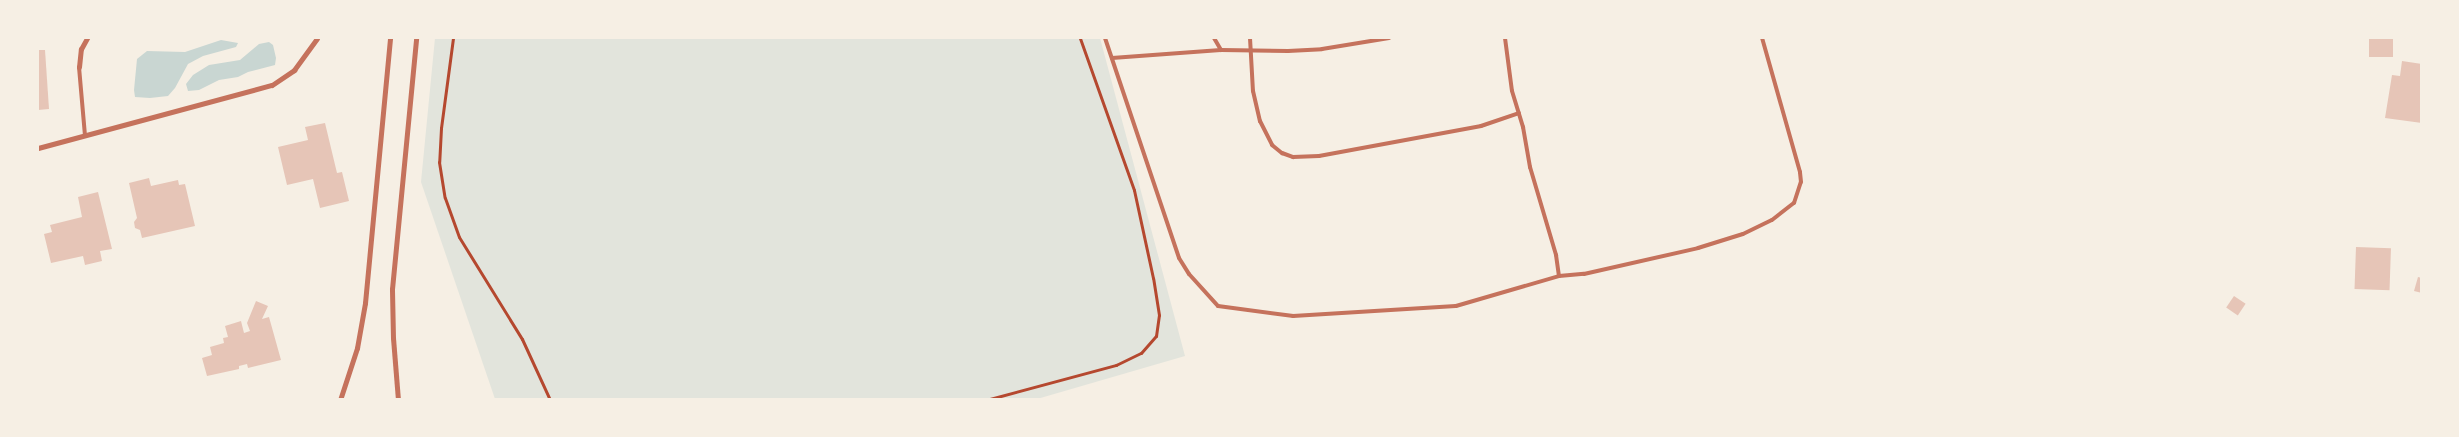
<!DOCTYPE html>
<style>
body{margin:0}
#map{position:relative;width:2459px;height:437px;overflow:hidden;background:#f6efe4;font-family:Literata,serif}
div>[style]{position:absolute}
.green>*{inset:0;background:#e2e4dc}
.water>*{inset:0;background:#c9d6d2}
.building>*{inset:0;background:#e6c5b7;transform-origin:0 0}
.path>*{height:3px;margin:-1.5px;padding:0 1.5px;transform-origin:1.5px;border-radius:1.5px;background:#b5482f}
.service>*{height:4px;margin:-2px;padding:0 2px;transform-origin:2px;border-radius:2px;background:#c5725c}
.minor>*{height:5px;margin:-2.5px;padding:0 2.5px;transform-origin:2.5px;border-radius:2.5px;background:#c5725c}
span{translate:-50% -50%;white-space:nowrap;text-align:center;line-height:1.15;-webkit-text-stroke:5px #f6efe4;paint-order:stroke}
.frame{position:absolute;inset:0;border:39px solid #f6efe4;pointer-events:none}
</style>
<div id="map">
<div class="green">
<i style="clip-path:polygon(435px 38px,1100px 38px,1185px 356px,1037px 399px,495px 399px,421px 182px)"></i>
</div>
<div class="water">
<i style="clip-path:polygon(221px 40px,238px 43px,236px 47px,203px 56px,188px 64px,175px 88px,168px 96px,150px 98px,135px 97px,134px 90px,137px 59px,147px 51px,185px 52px)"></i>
<i style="clip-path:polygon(269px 42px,273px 45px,276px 58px,275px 65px,248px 72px,238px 77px,219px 80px,199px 90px,188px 91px,186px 84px,193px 75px,209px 65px,240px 60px,259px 44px)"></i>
</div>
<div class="building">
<i style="left:2369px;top:38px;width:24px;height:19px"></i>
<i style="clip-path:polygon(38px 50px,45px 50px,49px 109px,38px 110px)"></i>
<i style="clip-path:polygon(2402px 61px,2422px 64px,2422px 123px,2385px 118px,2392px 75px,2400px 76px)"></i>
<i style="clip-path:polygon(325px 123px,337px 173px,342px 172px,349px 201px,320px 208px,313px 179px,287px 185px,278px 147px,308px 140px,305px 127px)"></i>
<i style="clip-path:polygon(149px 178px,151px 186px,178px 180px,179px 185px,185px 184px,195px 226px,142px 238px,140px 230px,135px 228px,134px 222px,137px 218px,129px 183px)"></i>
<i style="clip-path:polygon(98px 192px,112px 249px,100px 251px,102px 261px,85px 265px,83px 256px,51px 263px,44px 234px,52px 232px,50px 225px,82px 217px,78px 197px)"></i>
<i style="left:2356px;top:247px;width:35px;height:42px;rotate:2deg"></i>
<i style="clip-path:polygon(2418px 277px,2422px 278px,2422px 293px,2414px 291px)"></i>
<i style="left:2234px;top:296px;width:14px;height:14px;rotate:34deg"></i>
<i style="clip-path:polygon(256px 301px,268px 306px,262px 319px,269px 317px,281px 360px,248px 368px,247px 364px,239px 366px,239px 369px,207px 376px,202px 358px,212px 355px,210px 347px,224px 343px,223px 338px,228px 337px,225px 326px,241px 321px,244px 333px,250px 331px,247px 323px)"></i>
</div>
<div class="path">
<i style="left:453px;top:38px;width:91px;rotate:97.6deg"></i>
<i style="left:441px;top:128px;width:34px;rotate:93deg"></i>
<i style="left:439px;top:162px;width:36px;rotate:81deg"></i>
<i style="left:445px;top:198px;width:41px;rotate:70.3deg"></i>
<i style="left:459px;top:237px;width:120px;rotate:58.3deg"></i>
<i style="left:522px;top:339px;width:67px;rotate:65.3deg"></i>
<i style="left:986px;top:400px;width:135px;rotate:-15.1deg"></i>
<i style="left:1116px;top:365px;width:28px;rotate:-26deg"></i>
<i style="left:1141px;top:353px;width:23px;rotate:-49deg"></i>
<i style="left:1156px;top:336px;width:21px;rotate:-82deg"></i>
<i style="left:1159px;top:315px;width:37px;rotate:-99deg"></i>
<i style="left:1153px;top:278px;width:90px;rotate:-102.2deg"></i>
<i style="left:1134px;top:190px;width:161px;rotate:-109.6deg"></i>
</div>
<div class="service">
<i style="left:1105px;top:38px;width:232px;rotate:71.4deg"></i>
<i style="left:1179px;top:258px;width:19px;rotate:58deg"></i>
<i style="left:1189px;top:274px;width:43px;rotate:47.8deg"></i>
<i style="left:1218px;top:306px;width:76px;rotate:7.6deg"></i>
<i style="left:1293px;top:316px;width:163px;rotate:-3.5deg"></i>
<i style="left:1456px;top:306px;width:107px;rotate:-16.2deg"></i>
<i style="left:1559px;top:276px;width:25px;rotate:-5deg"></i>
<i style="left:1584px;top:274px;width:117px;rotate:-12.8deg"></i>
<i style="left:1698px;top:248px;width:47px;rotate:-17.3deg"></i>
<i style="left:1743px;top:234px;width:32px;rotate:-26deg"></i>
<i style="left:1772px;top:220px;width:28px;rotate:-38deg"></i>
<i style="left:1794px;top:203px;width:22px;rotate:-72deg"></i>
<i style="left:1801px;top:182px;width:10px;rotate:-96deg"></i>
<i style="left:1800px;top:172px;width:139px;rotate:-105.8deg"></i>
<i style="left:1214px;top:38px;width:14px;rotate:60deg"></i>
<i style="left:1221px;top:50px;width:67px;rotate:0.9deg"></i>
<i style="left:1288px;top:51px;width:34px;rotate:-3deg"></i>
<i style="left:1322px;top:49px;width:68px;rotate:-9.3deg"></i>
<i style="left:1250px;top:38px;width:53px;rotate:86.8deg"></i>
<i style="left:1253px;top:91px;width:31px;rotate:77deg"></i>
<i style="left:1260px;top:121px;width:27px;rotate:63deg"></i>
<i style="left:1272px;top:145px;width:13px;rotate:39deg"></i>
<i style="left:1282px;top:153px;width:12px;rotate:20deg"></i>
<i style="left:1293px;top:157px;width:26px;rotate:-2deg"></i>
<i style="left:1319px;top:156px;width:165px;rotate:-10.5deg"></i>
<i style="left:1481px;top:126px;width:40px;rotate:-18.9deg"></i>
<i style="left:1505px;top:38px;width:53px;rotate:82.5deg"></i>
<i style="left:1512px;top:91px;width:38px;rotate:73deg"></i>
<i style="left:1523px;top:127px;width:41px;rotate:80.1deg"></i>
<i style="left:1530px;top:167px;width:92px;rotate:73.5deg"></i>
<i style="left:1556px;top:255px;width:21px;rotate:82deg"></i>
<i style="left:1112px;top:58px;width:109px;rotate:-4.2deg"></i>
<i style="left:79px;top:67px;width:68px;rotate:85deg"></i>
</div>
<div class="minor">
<i style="left:79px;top:67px;width:18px;rotate:-84deg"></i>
<i style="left:81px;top:49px;width:13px;rotate:-61deg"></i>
<i style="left:38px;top:148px;width:242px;rotate:-15.1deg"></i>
<i style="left:272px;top:85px;width:27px;rotate:-34deg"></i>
<i style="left:294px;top:70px;width:39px;rotate:-54deg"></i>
<i style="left:340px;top:400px;width:55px;rotate:-71.9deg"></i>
<i style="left:357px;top:348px;width:46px;rotate:-79.9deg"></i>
<i style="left:365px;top:303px;width:266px;rotate:-84.6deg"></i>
<i style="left:398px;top:400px;width:62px;rotate:-94.6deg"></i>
<i style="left:393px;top:338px;width:49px;rotate:-91.2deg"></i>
<i style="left:392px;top:289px;width:252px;rotate:-84.5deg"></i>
</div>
<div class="frame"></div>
</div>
